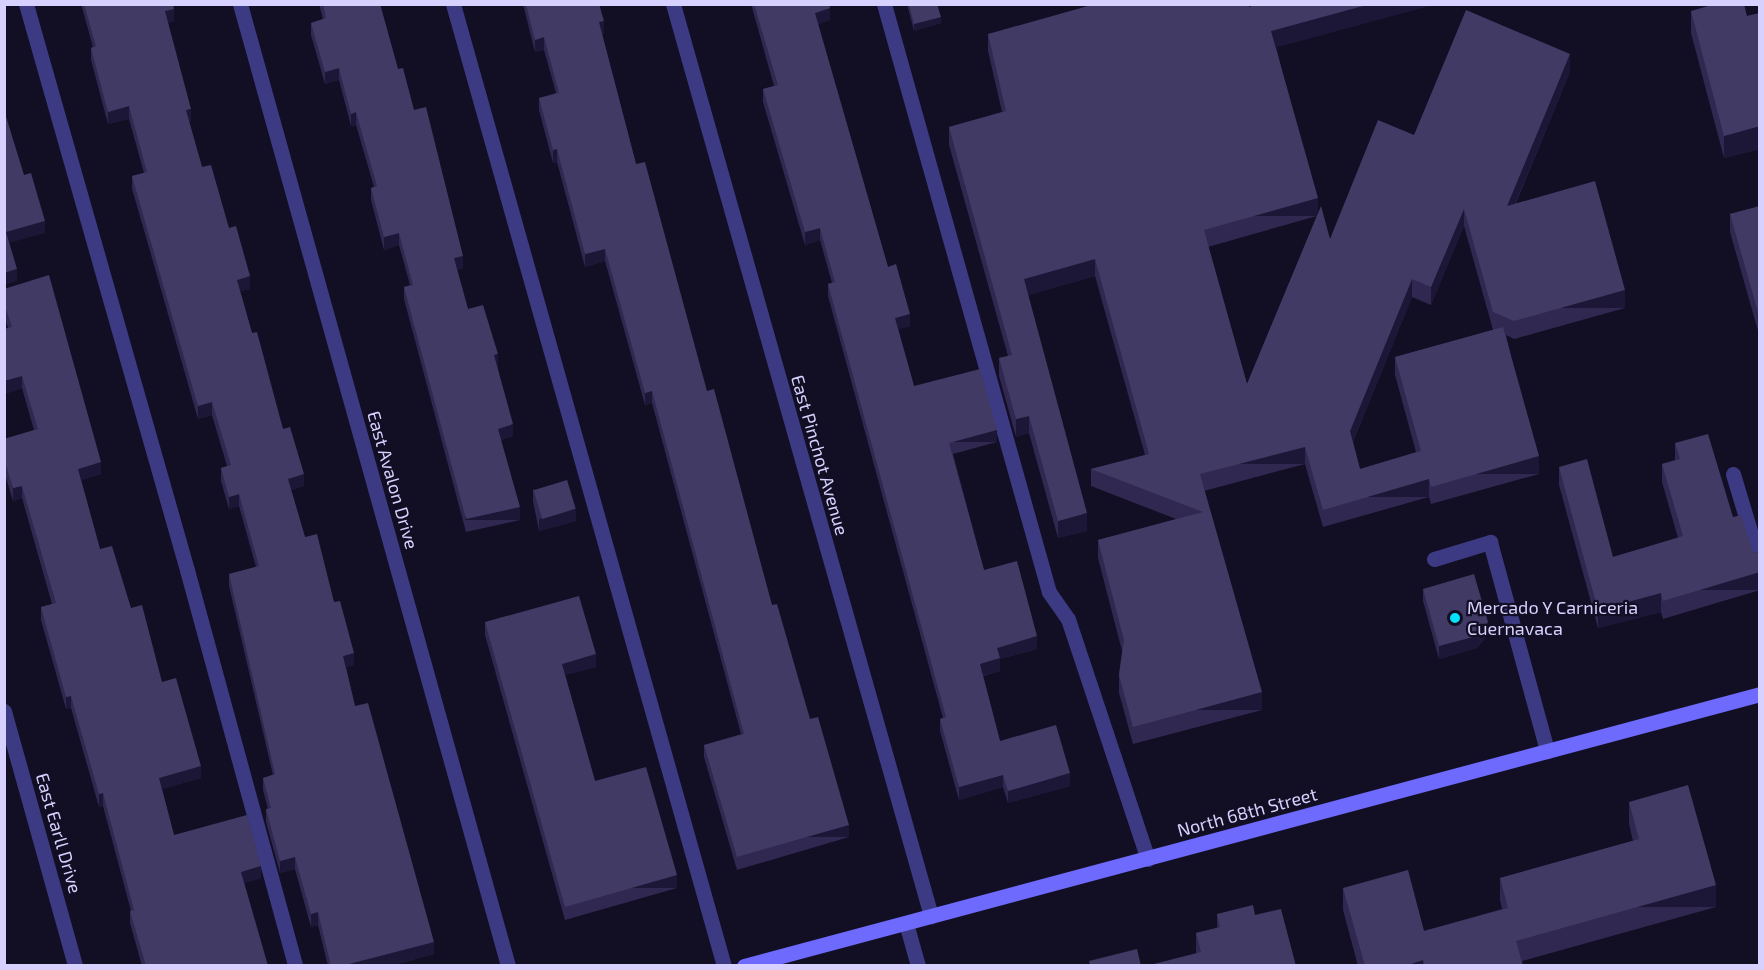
<!DOCTYPE html>
<style>
body{margin:0}
#map{position:relative;width:1764px;height:970px;overflow:hidden;background:#120e23;font-family:"Exo 2",sans-serif}
div>[style]{position:absolute}
.service>*{height:15px;margin:-7.5px;padding:0 7.5px;transform-origin:7.5px;border-radius:7.5px;background:#3c3a82}
.minor>*{height:15px;margin:-7.5px;padding:0 7.5px;transform-origin:7.5px;border-radius:7.5px;background:#3c3a82}
.secondary>*{height:15px;margin:-7.5px;padding:0 7.5px;transform-origin:7.5px;border-radius:7.5px;background:#6d6afd}
.wall>*{inset:0;background:#302851}
.shaded-wall>*{inset:0;background:#1c1637;transform-origin:0 0}
.building>*{inset:0;background:#413a64;transform-origin:0 0}
.dots>*{width:16px;height:16px;translate:-50% -50%;box-sizing:border-box;border:3px solid #120e23;border-radius:50%}
span{translate:-50% -50%;white-space:nowrap;text-align:center;line-height:1.15;-webkit-text-stroke:4.5px #120e23;paint-order:stroke}
.street-label{font-size:18px;color:#d6d1fe}
.poi-label{font-size:18px;color:#d6d1fe}
.left{translate:0 -50%;text-align:left}
.frame{position:absolute;inset:0;border:6px solid #d6d1fe;pointer-events:none}
</style>
<div id="map">
<div class="service">
<i style="left:26px;top:4px;width:588px;rotate:74.12deg"></i>
<i style="left:187px;top:570px;width:410px;rotate:74.7deg"></i>
<i style="left:453px;top:4px;width:999px;rotate:74.27deg"></i>
<i style="left:884px;top:4px;width:611px;rotate:74.33deg"></i>
<i style="left:1049px;top:592px;width:33px;rotate:55deg"></i>
<i style="left:1068px;top:619px;width:253px;rotate:71.6deg"></i>
<i style="left:1733px;top:474px;width:94px;rotate:73.3deg"></i>
<i style="left:1434px;top:559px;width:59px;rotate:-16.9deg"></i>
<i style="left:1490px;top:542px;width:217px;rotate:74.7deg"></i>
<i style="left:906px;top:923px;width:45px;rotate:74.4deg"></i>
</div>
<div class="minor">
<i style="left:240px;top:4px;width:999px;rotate:74.43deg"></i>
<i style="left:673px;top:4px;width:948px;rotate:74.2deg"></i>
<i style="left:4px;top:711px;width:265px;rotate:74.4deg"></i>
</div>
<div class="secondary">
<i style="left:744px;top:966px;width:1052px;rotate:-14.99deg"></i>
</div>
<div class="wall">
<i style="clip-path:polygon(81px 4px,173px 4px,174px 21px,168px 23px,191px 121px,189px 122px,202px 167px,229px 228px,250px 289px,240px 291px,252px 333px,283px 429px,304px 486px,291px 490px,305px 537px,334px 602px,354px 665px,346px 667px,355px 706px,434px 954px,390px 966px,328px 966px,318px 925px,311px 927px,295px 869px,280px 873px,266px 822px,266px 809px,268px 809px,263px 790px,263px 778px,273px 775px,229px 586px,229px 574px,256px 567px,239px 506px,229px 509px,221px 481px,221px 468px,227px 466px,212px 415px,198px 419px,148px 244px,132px 189px,132px 176px,144px 173px,129px 119px,108px 124px,91px 60px,91px 48px,93px 47px)"></i>
<i style="clip-path:polygon(319px 4px,380px 4px,398px 69px,414px 110px,463px 268px,457px 270px,468px 309px,498px 366px,497px 366px,513px 436px,501px 440px,520px 520px,466px 532px,404px 299px,404px 287px,410px 285px,399px 245px,384px 250px,371px 200px,371px 188px,374px 187px,356px 125px,351px 126px,339px 80px,325px 84px,311px 35px,311px 23px,323px 19px)"></i>
<i style="clip-path:polygon(523px 4px,599px 4px,604px 33px,602px 34px,636px 164px,772px 605px,849px 837px,737px 870px,704px 757px,704px 745px,741px 734px,652px 403px,645px 405px,605px 261px,585px 267px,557px 162px,553px 163px,539px 110px,539px 98px,556px 93px,544px 50px,535px 52px)"></i>
<i style="clip-path:polygon(751px 4px,829px 4px,830px 20px,818px 24px,888px 267px,910px 326px,898px 329px,914px 386px,997px 442px,953px 454px,984px 570px,1037px 649px,1000px 659px,1000px 671px,983px 676px,1000px 741px,1070px 786px,1008px 803px,1003px 787px,959px 800px,940px 731px,940px 719px,943px 718px,828px 296px,828px 284px,832px 283px,820px 240px,805px 245px,763px 102px,763px 89px,774px 86px)"></i>
<i style="clip-path:polygon(907px 4px,937px 4px,941px 23px,914px 31px)"></i>
<i style="clip-path:polygon(evenodd,1436px 4px,1276px 47px,1318px 212px,1330px 239px,1414px 135px,1570px 72px,1516px 203px,1625px 308px,1514px 339px,1506px 335px,1539px 474px,1431px 504px,1429px 497px,1323px 527px,1305px 464px,1204px 491px,1262px 710px,1133px 744px,1119px 693px,1119px 675px,1122px 651px,1098px 558px,1098px 540px,1176px 519px,1091px 486px,1091px 469px,1145px 455px,1095px 276px,1028px 295px,1087px 531px,1058px 538px,1029px 433px,1016px 437px,999px 376px,999px 358px,1008px 356px,949px 145px,949px 127px,1002px 112px,988px 51px,988px 34px,1249px 7px,1436px 4px,1317px 216px,1247px 384px,1208px 247px,1317px 216px,1436px 4px,1464px 226px,1493px 330px,1395px 357px,1395px 375px,1416px 452px,1360px 469px,1353px 442px,1412px 297px,1431px 305px,1464px 226px)"></i>
<i style="clip-path:polygon(1691px 11px,1747px 16px,1760px 13px,1760px 149px,1724px 158px,1691px 33px)"></i>
<i style="clip-path:polygon(1760px 206px,1760px 338px,1730px 232px,1730px 214px)"></i>
<i style="clip-path:polygon(4px 289px,101px 474px,81px 480px,100px 549px,131px 608px,162px 682px,201px 778px,162px 789px,174px 835px,261px 878px,244px 883px,268px 966px,142px 966px,130px 923px,130px 911px,131px 911px,103px 806px,99px 807px,71px 708px,66px 709px,41px 620px,41px 607px,52px 604px,22px 498px,13px 501px,4px 471px,4px 439px,34px 430px,22px 388px,4px 394px,4px 329px,8px 328px,4px 316px)"></i>
<i style="clip-path:polygon(1675px 443px,1733px 517px,1753px 552px,1760px 553px,1760px 590px,1663px 619px,1661px 612px,1598px 628px,1559px 485px,1559px 467px,1613px 557px,1678px 538px,1662px 482px,1662px 464px,1675px 460px)"></i>
<i style="clip-path:polygon(533px 489px,576px 521px,539px 531px,533px 501px)"></i>
<i style="clip-path:polygon(1423px 589px,1488px 635px,1477px 648px,1439px 659px,1423px 601px)"></i>
<i style="clip-path:polygon(485px 622px,596px 667px,565px 675px,595px 781px,677px 888px,565px 920px,485px 635px)"></i>
<i style="clip-path:polygon(1629px 802px,1716px 907px,1522px 961px,1523px 966px,1358px 966px,1343px 910px,1343px 888px,1424px 931px,1502px 909px,1500px 900px,1500px 878px,1633px 841px,1629px 824px)"></i>
<i style="clip-path:polygon(1217px 914px,1255px 915px,1296px 966px,1196px 953px,1196px 933px,1217px 928px)"></i>
</div>
<div class="shaded-wall">
<i style="clip-path:polygon(1370px 4px,1436px 4px,1271px 49px,1271px 31px)"></i>
<i style="clip-path:polygon(830px 8px,830px 20px,815px 25px,815px 13px)"></i>
<i style="clip-path:polygon(174px 9px,174px 21px,165px 24px,165px 11px)"></i>
<i style="clip-path:polygon(941px 17px,941px 23px,914px 31px,914px 24px)"></i>
<i style="clip-path:polygon(604px 21px,604px 33px,599px 34px,599px 22px)"></i>
<i style="clip-path:polygon(544px 37px,544px 50px,535px 52px,535px 40px)"></i>
<i style="clip-path:polygon(1570px 54px,1570px 72px,1507px 223px,1507px 206px)"></i>
<i style="clip-path:polygon(339px 68px,339px 80px,325px 84px,325px 72px)"></i>
<i style="clip-path:polygon(129px 106px,129px 119px,108px 124px,108px 112px)"></i>
<i style="clip-path:polygon(191px 109px,191px 121px,186px 123px,186px 110px)"></i>
<i style="clip-path:polygon(356px 112px,356px 125px,351px 126px,351px 114px)"></i>
<i style="clip-path:polygon(1760px 126px,1760px 149px,1724px 158px,1724px 136px)"></i>
<i style="clip-path:polygon(557px 149px,557px 162px,553px 163px,553px 150px)"></i>
<i style="left:1318px;top:198px;width:18px;height:118px;rotate:90deg"></i>
<i style="clip-path:polygon(1464px 209px,1464px 226px,1431px 305px,1431px 287px)"></i>
<i style="clip-path:polygon(45px 221px,45px 233px,6px 244px,6px 232px)"></i>
<i style="clip-path:polygon(820px 228px,820px 240px,805px 245px,805px 232px)"></i>
<i style="clip-path:polygon(399px 233px,399px 245px,384px 250px,384px 237px)"></i>
<i style="clip-path:polygon(605px 249px,605px 261px,585px 267px,585px 254px)"></i>
<i style="clip-path:polygon(463px 256px,463px 268px,454px 271px,454px 258px)"></i>
<i style="clip-path:polygon(1095px 259px,1095px 276px,1024px 297px,1024px 279px)"></i>
<i style="clip-path:polygon(17px 269px,17px 281px,4px 285px,4px 273px)"></i>
<i style="clip-path:polygon(250px 276px,250px 289px,237px 292px,237px 280px)"></i>
<i style="clip-path:polygon(1412px 279px,1412px 297px,1350px 449px,1350px 431px)"></i>
<i style="left:1625px;top:290px;width:18px;height:115px;rotate:90deg"></i>
<i style="clip-path:polygon(910px 314px,910px 326px,895px 330px,895px 318px)"></i>
<i style="clip-path:polygon(498px 354px,498px 366px,494px 367px,494px 355px)"></i>
<i style="clip-path:polygon(22px 376px,22px 388px,4px 394px,4px 381px)"></i>
<i style="clip-path:polygon(652px 391px,652px 403px,645px 405px,645px 393px)"></i>
<i style="clip-path:polygon(212px 402px,212px 415px,198px 419px,198px 406px)"></i>
<i style="clip-path:polygon(1029px 416px,1029px 433px,1016px 437px,1016px 419px)"></i>
<i style="clip-path:polygon(513px 424px,513px 436px,498px 441px,498px 429px)"></i>
<i style="left:997px;top:430px;width:12px;height:50px;rotate:90deg"></i>
<i style="left:1305px;top:447px;width:17px;height:108px;rotate:90deg"></i>
<i style="left:1539px;top:456px;width:18px;height:112px;rotate:90deg"></i>
<i style="clip-path:polygon(101px 462px,101px 474px,78px 481px,78px 469px)"></i>
<i style="clip-path:polygon(304px 474px,304px 486px,288px 491px,288px 479px)"></i>
<i style="left:1429px;top:479px;width:18px;height:110px;rotate:90deg"></i>
<i style="clip-path:polygon(22px 486px,22px 498px,13px 501px,13px 488px)"></i>
<i style="clip-path:polygon(239px 494px,239px 506px,229px 509px,229px 497px)"></i>
<i style="left:520px;top:507px;width:13px;height:55px;rotate:90deg"></i>
<i style="clip-path:polygon(576px 509px,576px 521px,539px 531px,539px 519px)"></i>
<i style="clip-path:polygon(1087px 513px,1087px 531px,1058px 538px,1058px 521px)"></i>
<i style="left:1760px;top:572px;width:18px;height:101px;rotate:90deg"></i>
<i style="clip-path:polygon(1661px 593px,1661px 612px,1598px 628px,1598px 610px)"></i>
<i style="clip-path:polygon(1488px 622px,1488px 635px,1477px 648px,1439px 659px,1439px 646px)"></i>
<i style="clip-path:polygon(1037px 636px,1037px 649px,1000px 659px,1000px 671px,980px 676px,980px 664px,997px 648px)"></i>
<i style="clip-path:polygon(354px 653px,354px 665px,343px 668px,343px 656px)"></i>
<i style="clip-path:polygon(596px 654px,596px 667px,562px 676px,562px 664px)"></i>
<i style="left:1262px;top:692px;width:18px;height:134px;rotate:90deg"></i>
<i style="clip-path:polygon(71px 696px,71px 708px,66px 709px,66px 697px)"></i>
<i style="clip-path:polygon(201px 766px,201px 778px,159px 790px,159px 778px)"></i>
<i style="clip-path:polygon(1070px 773px,1070px 786px,1008px 803px,1008px 791px)"></i>
<i style="clip-path:polygon(1003px 775px,1003px 787px,959px 800px,959px 787px)"></i>
<i style="clip-path:polygon(103px 793px,103px 806px,99px 807px,99px 794px)"></i>
<i style="left:849px;top:825px;width:12px;height:116px;rotate:90deg"></i>
<i style="clip-path:polygon(295px 857px,295px 869px,280px 873px,280px 861px)"></i>
<i style="clip-path:polygon(261px 866px,261px 878px,241px 884px,241px 872px)"></i>
<i style="left:677px;top:875px;width:13px;height:116px;rotate:90deg"></i>
<i style="left:1716px;top:885px;width:22px;height:208px;rotate:90deg"></i>
<i style="clip-path:polygon(318px 912px,318px 925px,311px 927px,311px 914px)"></i>
<i style="clip-path:polygon(434px 942px,434px 954px,390px 966px,341px 966px)"></i>
<i style="clip-path:polygon(1423px 960px,1423px 966px,1405px 966px)"></i>
</div>
<div class="building">
<i style="clip-path:polygon(84px 4px,173px 4px,174px 9px,165px 11px,191px 109px,186px 110px,202px 167px,211px 165px,229px 228px,236px 226px,250px 276px,237px 280px,252px 333px,257px 332px,283px 429px,290px 427px,304px 474px,288px 479px,305px 537px,317px 534px,334px 602px,340px 601px,354px 653px,343px 656px,355px 706px,368px 703px,434px 942px,341px 966px,331px 966px,318px 912px,311px 914px,295px 857px,280px 861px,266px 809px,271px 808px,263px 778px,275px 774px,229px 574px,259px 566px,239px 494px,229px 497px,221px 468px,231px 465px,212px 402px,198px 406px,148px 232px,132px 176px,147px 172px,129px 106px,108px 112px,91px 48px,96px 46px)"></i>
<i style="clip-path:polygon(323px 4px,380px 4px,398px 69px,403px 68px,414px 110px,426px 107px,463px 256px,454px 258px,468px 309px,483px 305px,498px 354px,494px 355px,513px 424px,498px 429px,520px 507px,466px 519px,404px 287px,413px 285px,399px 233px,384px 237px,371px 188px,377px 186px,356px 112px,351px 114px,339px 68px,325px 72px,311px 23px,326px 18px)"></i>
<i style="clip-path:polygon(526px 4px,599px 4px,604px 21px,599px 22px,636px 164px,645px 162px,707px 391px,714px 389px,772px 605px,777px 604px,810px 719px,818px 717px,849px 825px,737px 857px,704px 745px,744px 734px,652px 391px,645px 393px,605px 249px,585px 254px,557px 149px,553px 150px,539px 98px,559px 93px,544px 37px,535px 40px)"></i>
<i style="clip-path:polygon(754px 4px,829px 4px,830px 8px,815px 13px,888px 267px,896px 264px,910px 314px,895px 318px,914px 386px,980px 369px,997px 430px,949px 443px,984px 570px,1017px 561px,1037px 636px,997px 648px,1000px 658px,980px 664px,1000px 741px,1056px 725px,1070px 773px,1008px 791px,1003px 775px,959px 787px,940px 719px,946px 717px,828px 284px,835px 282px,820px 228px,805px 232px,763px 89px,778px 85px)"></i>
<i style="clip-path:polygon(909px 4px,937px 4px,941px 17px,914px 24px)"></i>
<i style="clip-path:polygon(1095px 4px,1249px 4px,1249px 7px,1258px 4px,1370px 4px,1271px 31px,1318px 198px,1204px 230px,1247px 384px,1321px 206px,1330px 239px,1378px 120px,1414px 135px,1466px 10px,1570px 54px,1507px 206px,1595px 181px,1625px 290px,1514px 321px,1493px 312px,1464px 209px,1431px 287px,1412px 279px,1350px 431px,1360px 469px,1421px 451px,1395px 357px,1503px 327px,1539px 456px,1431px 487px,1429px 479px,1323px 510px,1305px 447px,1200px 474px,1262px 692px,1133px 727px,1119px 675px,1124px 640px,1098px 540px,1203px 512px,1091px 469px,1149px 454px,1095px 259px,1024px 279px,1087px 513px,1058px 521px,1029px 416px,1016px 419px,999px 358px,1012px 355px,949px 127px,1006px 111px,988px 34px)"></i>
<i style="clip-path:polygon(1715px 4px,1744px 4px,1747px 16px,1760px 13px,1760px 126px,1724px 136px,1691px 11px)"></i>
<i style="clip-path:polygon(4px 110px,24px 175px,31px 173px,45px 221px,6px 232px,17px 269px,4px 273px)"></i>
<i style="clip-path:polygon(1760px 206px,1760px 319px,1730px 214px)"></i>
<i style="clip-path:polygon(49px 275px,101px 462px,78px 469px,100px 549px,112px 546px,131px 608px,142px 605px,162px 682px,176px 678px,201px 766px,159px 778px,174px 835px,247px 815px,261px 866px,241px 872px,268px 966px,146px 966px,130px 911px,134px 910px,103px 793px,99px 794px,71px 696px,66px 697px,41px 607px,56px 603px,22px 486px,13px 488px,4px 459px,4px 439px,38px 429px,22px 376px,4px 381px,4px 329px,12px 327px,4px 303px,4px 289px)"></i>
<i style="clip-path:polygon(1708px 434px,1733px 517px,1741px 515px,1753px 552px,1760px 553px,1760px 572px,1663px 601px,1661px 593px,1598px 610px,1559px 467px,1587px 459px,1613px 557px,1683px 536px,1662px 464px,1680px 459px,1675px 443px)"></i>
<i style="left:567px;top:480px;width:30px;height:35px;rotate:73deg"></i>
<i style="clip-path:polygon(1474px 574px,1488px 622px,1477px 636px,1439px 646px,1423px 589px)"></i>
<i style="clip-path:polygon(579px 596px,596px 654px,562px 664px,595px 781px,646px 767px,677px 875px,565px 907px,485px 622px)"></i>
<i style="clip-path:polygon(1688px 785px,1716px 885px,1516px 941px,1523px 966px,1425px 966px,1423px 960px,1405px 966px,1365px 966px,1343px 888px,1408px 870px,1424px 931px,1508px 908px,1500px 878px,1639px 839px,1629px 802px)"></i>
<i style="clip-path:polygon(1253px 905px,1255px 915px,1281px 909px,1296px 966px,1146px 966px,1201px 952px,1196px 933px,1220px 927px,1217px 914px)"></i>
<i style="clip-path:polygon(1137px 949px,1141px 966px,1090px 966px,1089px 961px)"></i>
</div>
<div class="dots">
<i style="left:1455px;top:618px;background:#04e1f8"></i>
</div>
<div class="street-label">
<span style="left:820px;top:455px;rotate:74deg">East Pinchot Avenue</span>
<span style="left:393px;top:480px;rotate:74deg">East Avalon Drive</span>
<span style="left:1247px;top:812px;rotate:-15deg">North 68th Street</span>
<span style="left:59px;top:833px;rotate:74deg">East Earll Drive</span>
</div>
<div class="poi-label">
<span class="left" style="left:1467px;top:618px">Mercado Y Carniceria<br>Cuernavaca</span>
</div>
<div class="frame"></div>
</div>
